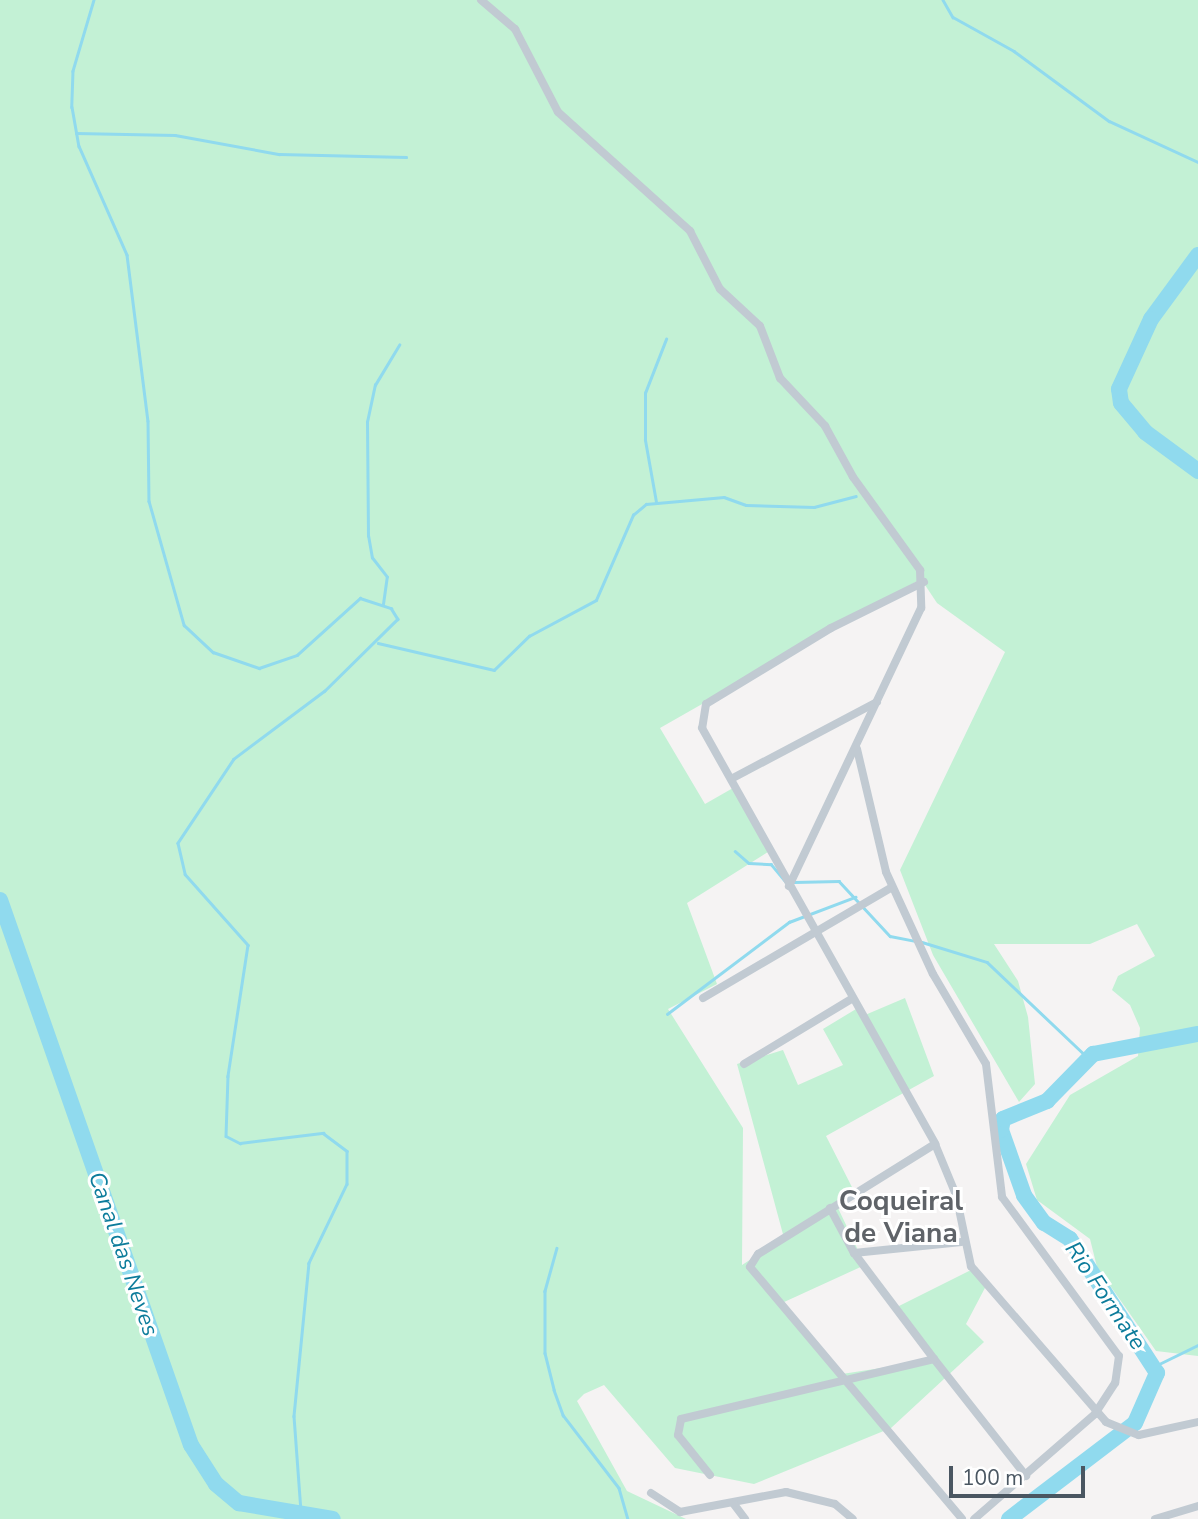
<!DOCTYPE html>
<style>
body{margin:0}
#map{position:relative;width:1198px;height:1519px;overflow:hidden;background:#f5f3f3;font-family:"Nunito Sans",sans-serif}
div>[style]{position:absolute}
.green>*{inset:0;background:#c3f1d5}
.stream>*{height:2.5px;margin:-1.25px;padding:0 1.25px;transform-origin:1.25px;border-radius:1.25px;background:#90daee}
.river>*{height:16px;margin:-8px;padding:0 8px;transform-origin:8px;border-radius:8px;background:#90daee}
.minor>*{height:8px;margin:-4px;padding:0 4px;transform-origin:4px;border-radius:4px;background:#c1cad2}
span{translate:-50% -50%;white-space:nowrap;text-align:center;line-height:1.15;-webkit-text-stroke:6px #fff;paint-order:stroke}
.water-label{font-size:23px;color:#0c7c9b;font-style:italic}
.district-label{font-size:28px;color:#5f6368;font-weight:700}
.scale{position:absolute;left:949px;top:1466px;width:136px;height:32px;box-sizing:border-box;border:4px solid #4a5661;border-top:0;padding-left:9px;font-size:21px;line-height:24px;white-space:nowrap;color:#4a5661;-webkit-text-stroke:5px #fff;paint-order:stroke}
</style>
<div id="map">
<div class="green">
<i style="clip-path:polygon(0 0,1198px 0,1198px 1356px,1156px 1351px,1097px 1267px,1090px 1239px,1037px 1200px,1026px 1164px,1070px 1095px,1138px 1056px,1140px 1028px,1130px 1005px,1112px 990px,1118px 976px,1155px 956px,1137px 924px,1090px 944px,994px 944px,1018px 981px,1028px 1017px,1035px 1084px,1019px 1102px,933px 955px,900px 870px,1005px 652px,937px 603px,921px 579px,660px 728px,705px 804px,733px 788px,771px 850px,687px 903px,717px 984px,668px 1009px,743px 1128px,742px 1265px,784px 1238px,737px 1064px,783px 1050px,798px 1085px,843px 1065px,823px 1029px,861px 1006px,865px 1015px,905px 998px,934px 1076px,826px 1136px,857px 1197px,838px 1208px,865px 1265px,782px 1303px,842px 1374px,933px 1360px,895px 1308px,977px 1267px,987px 1284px,966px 1324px,984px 1342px,891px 1428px,754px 1484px,675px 1468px,604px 1385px,584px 1394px,577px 1401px,627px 1491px,686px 1519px,0 1519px)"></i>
</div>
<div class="stream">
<i style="left:94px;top:0;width:74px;rotate:106.5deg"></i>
<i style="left:73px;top:71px;width:36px;rotate:92deg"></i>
<i style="left:72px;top:107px;width:40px;rotate:80deg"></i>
<i style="left:79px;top:146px;width:119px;rotate:66.2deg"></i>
<i style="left:127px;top:255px;width:167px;rotate:82.8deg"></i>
<i style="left:148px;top:421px;width:80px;rotate:89.3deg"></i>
<i style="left:149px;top:501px;width:129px;rotate:74.2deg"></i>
<i style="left:184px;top:625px;width:40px;rotate:43deg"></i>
<i style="left:213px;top:652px;width:49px;rotate:19.2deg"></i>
<i style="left:259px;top:668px;width:40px;rotate:-18.9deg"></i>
<i style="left:297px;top:655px;width:85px;rotate:-42.1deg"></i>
<i style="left:360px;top:598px;width:33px;rotate:18deg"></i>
<i style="left:391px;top:608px;width:13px;rotate:58deg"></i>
<i style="left:398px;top:619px;width:103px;rotate:135.4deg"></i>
<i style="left:325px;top:691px;width:114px;rotate:143.2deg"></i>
<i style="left:234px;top:759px;width:101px;rotate:123.7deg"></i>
<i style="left:178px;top:843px;width:32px;rotate:77deg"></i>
<i style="left:185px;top:874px;width:95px;rotate:48.4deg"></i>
<i style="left:248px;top:945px;width:133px;rotate:98.7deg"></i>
<i style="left:228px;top:1076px;width:60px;rotate:91.9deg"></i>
<i style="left:226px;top:1136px;width:16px;rotate:27deg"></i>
<i style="left:240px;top:1143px;width:84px;rotate:-6.9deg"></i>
<i style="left:323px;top:1133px;width:30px;rotate:37deg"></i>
<i style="left:347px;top:1151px;width:33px;rotate:90deg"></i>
<i style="left:347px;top:1184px;width:88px;rotate:115.7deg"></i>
<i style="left:309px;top:1263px;width:154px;rotate:95.6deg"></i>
<i style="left:294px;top:1416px;width:95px;rotate:85.8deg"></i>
<i style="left:943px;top:0;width:20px;rotate:60deg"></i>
<i style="left:953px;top:17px;width:70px;rotate:29.1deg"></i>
<i style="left:1014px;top:51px;width:118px;rotate:36.4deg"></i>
<i style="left:1109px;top:121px;width:98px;rotate:24.7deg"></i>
<i style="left:76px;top:133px;width:99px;rotate:1.2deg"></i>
<i style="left:175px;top:135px;width:106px;rotate:10.4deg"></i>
<i style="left:279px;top:154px;width:127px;rotate:1.4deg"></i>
<i style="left:656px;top:502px;width:63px;rotate:-100.1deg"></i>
<i style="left:645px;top:440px;width:47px;rotate:-90deg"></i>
<i style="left:645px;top:393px;width:58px;rotate:-68.7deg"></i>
<i style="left:383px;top:604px;width:27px;rotate:-82deg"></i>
<i style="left:387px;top:577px;width:24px;rotate:-128deg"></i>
<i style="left:372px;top:558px;width:22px;rotate:-100deg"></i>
<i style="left:368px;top:536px;width:114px;rotate:-90.5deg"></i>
<i style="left:367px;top:422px;width:38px;rotate:-78deg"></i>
<i style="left:375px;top:385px;width:47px;rotate:-59deg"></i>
<i style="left:378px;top:643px;width:119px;rotate:13.1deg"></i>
<i style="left:494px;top:670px;width:49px;rotate:-44.2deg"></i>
<i style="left:529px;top:636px;width:76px;rotate:-28.2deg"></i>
<i style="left:596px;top:600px;width:93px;rotate:-66.5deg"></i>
<i style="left:633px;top:515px;width:17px;rotate:-40deg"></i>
<i style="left:646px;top:504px;width:78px;rotate:-5.1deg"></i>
<i style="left:724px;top:497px;width:23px;rotate:20deg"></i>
<i style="left:746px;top:505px;width:68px;rotate:1.7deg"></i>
<i style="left:814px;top:507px;width:43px;rotate:-14.7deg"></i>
<i style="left:735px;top:851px;width:18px;rotate:41deg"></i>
<i style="left:749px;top:863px;width:22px;rotate:3deg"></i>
<i style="left:771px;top:864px;width:25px;rotate:50deg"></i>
<i style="left:794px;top:882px;width:45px;rotate:-1.3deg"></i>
<i style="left:839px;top:881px;width:75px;rotate:47.2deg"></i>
<i style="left:890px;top:936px;width:25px;rotate:11deg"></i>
<i style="left:922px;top:942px;width:68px;rotate:17.1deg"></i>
<i style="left:987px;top:962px;width:138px;rotate:43.5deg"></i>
<i style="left:667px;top:1014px;width:153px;rotate:-37deg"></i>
<i style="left:789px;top:922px;width:71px;rotate:-20.7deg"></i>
<i style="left:557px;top:1248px;width:45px;rotate:105.6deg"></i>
<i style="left:545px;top:1291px;width:62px;rotate:90deg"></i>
<i style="left:545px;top:1353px;width:38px;rotate:76deg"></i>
<i style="left:554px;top:1390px;width:27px;rotate:70deg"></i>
<i style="left:563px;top:1415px;width:92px;rotate:52.5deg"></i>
<i style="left:619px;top:1488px;width:32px;rotate:74deg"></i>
<i style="left:1155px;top:1366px;width:48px;rotate:-26deg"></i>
</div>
<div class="river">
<i style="left:1198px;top:255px;width:79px;rotate:126.3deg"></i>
<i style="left:1151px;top:319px;width:77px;rotate:114.6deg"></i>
<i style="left:1119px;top:389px;width:14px;rotate:82deg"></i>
<i style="left:1121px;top:403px;width:38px;rotate:50deg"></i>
<i style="left:1145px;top:432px;width:66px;rotate:36.3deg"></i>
<i style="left:0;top:900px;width:577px;rotate:70.69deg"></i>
<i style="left:191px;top:1445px;width:46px;rotate:57.3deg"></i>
<i style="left:216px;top:1484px;width:30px;rotate:40deg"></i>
<i style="left:239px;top:1503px;width:95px;rotate:9.7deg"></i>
<i style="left:1009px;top:1519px;width:158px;rotate:-37.3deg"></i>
<i style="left:1135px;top:1423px;width:55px;rotate:-66.3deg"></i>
<i style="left:1157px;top:1373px;width:160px;rotate:-123deg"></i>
<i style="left:1070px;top:1239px;width:31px;rotate:-148deg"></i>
<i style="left:1044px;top:1223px;width:34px;rotate:-126deg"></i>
<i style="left:1024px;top:1195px;width:69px;rotate:-109.5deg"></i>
<i style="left:1001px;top:1130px;width:11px;rotate:-80deg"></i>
<i style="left:1003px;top:1119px;width:48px;rotate:-22.2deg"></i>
<i style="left:1047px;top:1101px;width:66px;rotate:-45.6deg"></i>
<i style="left:1093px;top:1054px;width:107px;rotate:-10.8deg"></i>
</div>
<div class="minor">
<i style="left:481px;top:0;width:45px;rotate:40.5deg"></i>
<i style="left:515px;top:29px;width:93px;rotate:62.6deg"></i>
<i style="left:558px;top:112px;width:178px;rotate:42deg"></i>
<i style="left:690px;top:231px;width:65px;rotate:62.7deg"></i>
<i style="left:720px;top:289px;width:54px;rotate:42.8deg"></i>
<i style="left:760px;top:326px;width:56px;rotate:69deg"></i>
<i style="left:780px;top:378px;width:66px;rotate:46.8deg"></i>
<i style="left:825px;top:426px;width:58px;rotate:61.2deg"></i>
<i style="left:853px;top:477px;width:115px;rotate:54.2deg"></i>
<i style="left:920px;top:570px;width:38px;rotate:88deg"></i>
<i style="left:921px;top:608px;width:308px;rotate:115.4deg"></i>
<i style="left:924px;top:582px;width:104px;rotate:153.7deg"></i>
<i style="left:831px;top:628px;width:146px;rotate:148.7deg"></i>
<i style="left:706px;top:704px;width:24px;rotate:99deg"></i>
<i style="left:702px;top:728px;width:477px;rotate:60.7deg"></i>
<i style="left:935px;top:1144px;width:55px;rotate:67.6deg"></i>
<i style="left:956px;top:1195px;width:73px;rotate:78.1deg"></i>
<i style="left:971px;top:1266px;width:206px;rotate:49.1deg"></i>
<i style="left:1106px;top:1422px;width:35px;rotate:22deg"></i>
<i style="left:1139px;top:1435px;width:60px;rotate:-12.4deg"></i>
<i style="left:857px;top:749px;width:126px;rotate:76.7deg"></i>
<i style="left:886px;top:872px;width:112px;rotate:65.3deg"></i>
<i style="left:933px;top:974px;width:104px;rotate:59.5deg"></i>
<i style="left:986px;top:1064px;width:134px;rotate:83.1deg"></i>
<i style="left:1002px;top:1197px;width:197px;rotate:53.7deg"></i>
<i style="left:1119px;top:1356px;width:27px;rotate:98deg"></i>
<i style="left:1115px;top:1383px;width:37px;rotate:123deg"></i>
<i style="left:1095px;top:1414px;width:160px;rotate:139deg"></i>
<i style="left:731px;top:779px;width:165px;rotate:-27.8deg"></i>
<i style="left:703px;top:998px;width:219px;rotate:-30.4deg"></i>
<i style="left:744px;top:1064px;width:127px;rotate:-31.2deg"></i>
<i style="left:935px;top:1144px;width:208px;rotate:148.1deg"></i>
<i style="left:758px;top:1254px;width:15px;rotate:122deg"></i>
<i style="left:750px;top:1267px;width:329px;rotate:49.9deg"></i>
<i style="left:854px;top:1253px;width:108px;rotate:-5.9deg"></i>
<i style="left:934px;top:1359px;width:149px;rotate:51.8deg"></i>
<i style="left:710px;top:1475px;width:51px;rotate:-128.7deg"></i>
<i style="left:678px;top:1435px;width:16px;rotate:-79deg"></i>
<i style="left:681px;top:1419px;width:260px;rotate:-13.3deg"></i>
<i style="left:934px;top:1359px;width:133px;rotate:-127deg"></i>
<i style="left:854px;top:1253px;width:51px;rotate:-118.1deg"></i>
<i style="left:651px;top:1493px;width:35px;rotate:33deg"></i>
<i style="left:680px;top:1512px;width:108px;rotate:-10.7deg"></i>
<i style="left:786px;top:1492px;width:50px;rotate:13.8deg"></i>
<i style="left:835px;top:1504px;width:23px;rotate:40deg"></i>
<i style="left:733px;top:1503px;width:20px;rotate:53deg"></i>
<i style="left:1155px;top:1519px;width:45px;rotate:-16.8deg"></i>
</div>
<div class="water-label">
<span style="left:123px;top:1254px;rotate:71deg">Canal das Neves</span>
<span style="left:1105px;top:1296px;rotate:56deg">Rio Formate</span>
</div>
<div class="district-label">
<span style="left:901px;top:1217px">Coqueiral<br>de Viana</span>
</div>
<div class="scale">100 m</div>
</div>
